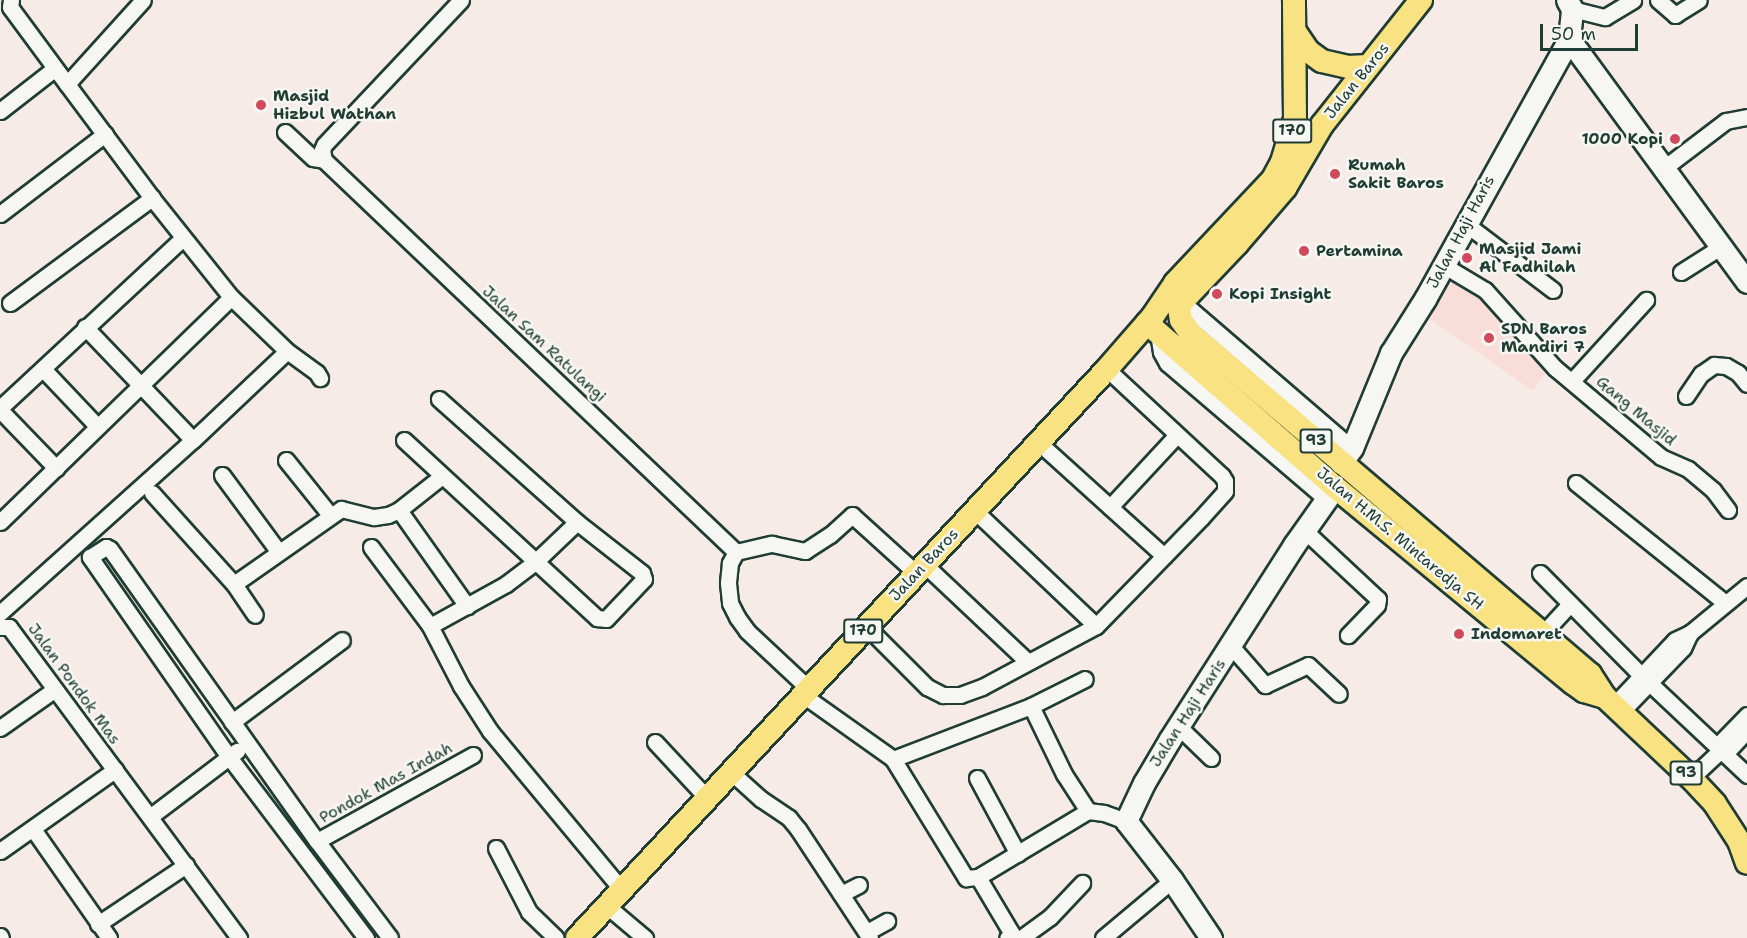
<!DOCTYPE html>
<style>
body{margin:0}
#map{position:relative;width:1747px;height:938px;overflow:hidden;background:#f7ebe7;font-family:"Shantell Sans",sans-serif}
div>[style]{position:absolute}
.built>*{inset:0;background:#f8ddd9}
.roads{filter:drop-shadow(2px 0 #1f3d34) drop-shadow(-2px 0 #1f3d34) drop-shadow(0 2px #1f3d34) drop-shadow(0 -2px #1f3d34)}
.street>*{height:15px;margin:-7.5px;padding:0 7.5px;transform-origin:7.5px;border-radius:7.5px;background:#f6f6f2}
.secondary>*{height:21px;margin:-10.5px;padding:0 10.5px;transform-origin:10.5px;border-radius:10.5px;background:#f6f6f2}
.primary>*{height:22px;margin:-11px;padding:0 11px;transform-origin:11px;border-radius:11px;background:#f8e281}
.dots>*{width:16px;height:16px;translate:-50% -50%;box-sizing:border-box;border:3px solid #f6f6f2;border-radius:50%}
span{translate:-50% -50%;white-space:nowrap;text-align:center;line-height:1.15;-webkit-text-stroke:5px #f6f6f2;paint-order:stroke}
.shield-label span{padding:2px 4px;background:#f6f6f2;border:2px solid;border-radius:4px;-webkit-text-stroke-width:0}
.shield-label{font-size:15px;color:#1f3d34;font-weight:700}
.street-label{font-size:16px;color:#1f3d34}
.poi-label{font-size:16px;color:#1f3d34;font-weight:700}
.left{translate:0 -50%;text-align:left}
.right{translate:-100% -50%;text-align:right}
.scale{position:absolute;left:1540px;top:24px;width:98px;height:27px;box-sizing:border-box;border:3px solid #1f3d34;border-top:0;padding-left:8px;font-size:18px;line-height:21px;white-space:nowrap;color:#1f3d34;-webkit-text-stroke:4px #f6f6f2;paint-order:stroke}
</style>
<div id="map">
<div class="built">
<i style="clip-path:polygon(1450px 271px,1484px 292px,1549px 368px,1533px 391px,1424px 315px)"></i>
</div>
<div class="roads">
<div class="street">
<i style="left:11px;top:0;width:7px;rotate:98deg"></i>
<i style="left:10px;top:7px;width:96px;rotate:53.5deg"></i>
<i style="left:461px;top:0;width:199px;rotate:133.4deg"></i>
<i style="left:324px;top:145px;width:5px;rotate:112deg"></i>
<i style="left:322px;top:150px;width:10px;rotate:79deg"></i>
<i style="left:324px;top:160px;width:569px;rotate:43.58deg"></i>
<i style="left:1658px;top:0;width:23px;rotate:41deg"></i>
<i style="left:1675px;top:15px;width:28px;rotate:-32deg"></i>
<i style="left:1572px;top:9px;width:34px;rotate:14deg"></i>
<i style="left:1605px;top:17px;width:33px;rotate:-31deg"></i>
<i style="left:0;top:111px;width:68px;rotate:-37.9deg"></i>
<i style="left:285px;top:132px;width:38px;rotate:43deg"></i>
<i style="left:313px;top:158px;width:11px;rotate:10deg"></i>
<i style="left:1664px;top:168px;width:78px;rotate:-37.2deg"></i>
<i style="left:1726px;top:121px;width:21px;rotate:-11deg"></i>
<i style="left:0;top:214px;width:132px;rotate:-37.3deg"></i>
<i style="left:1466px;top:224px;width:109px;rotate:37.2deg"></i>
<i style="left:1443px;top:265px;width:49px;rotate:30.8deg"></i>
<i style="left:1485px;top:290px;width:105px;rotate:48.1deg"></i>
<i style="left:1555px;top:368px;width:138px;rotate:40deg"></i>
<i style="left:1661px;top:457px;width:30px;rotate:24deg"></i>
<i style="left:1688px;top:469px;width:33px;rotate:40deg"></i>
<i style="left:1713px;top:490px;width:25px;rotate:53deg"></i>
<i style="left:1681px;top:272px;width:49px;rotate:-32.4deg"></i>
<i style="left:231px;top:297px;width:78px;rotate:44deg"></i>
<i style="left:287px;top:351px;width:37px;rotate:36deg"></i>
<i style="left:317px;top:373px;width:6px;rotate:59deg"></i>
<i style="left:1182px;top:302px;width:224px;rotate:40.7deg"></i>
<i style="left:10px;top:303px;width:177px;rotate:-36.5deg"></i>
<i style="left:85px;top:327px;width:156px;rotate:46.3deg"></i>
<i style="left:1158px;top:333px;width:19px;rotate:81deg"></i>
<i style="left:1161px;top:352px;width:13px;rotate:61deg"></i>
<i style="left:1167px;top:363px;width:209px;rotate:40.5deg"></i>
<i style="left:43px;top:369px;width:79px;rotate:46.5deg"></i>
<i style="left:1572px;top:381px;width:110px;rotate:-47.6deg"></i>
<i style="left:1686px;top:396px;width:27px;rotate:-56deg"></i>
<i style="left:1701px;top:374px;width:16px;rotate:-35deg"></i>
<i style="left:1714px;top:365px;width:12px;rotate:5deg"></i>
<i style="left:1726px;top:366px;width:14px;rotate:30deg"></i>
<i style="left:1738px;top:373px;width:14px;rotate:51deg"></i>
<i style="left:0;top:408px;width:250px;rotate:-42.9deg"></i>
<i style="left:0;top:410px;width:81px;rotate:46deg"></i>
<i style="left:404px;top:440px;width:263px;rotate:42.7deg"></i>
<i style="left:597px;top:618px;width:9px;rotate:6deg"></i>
<i style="left:606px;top:619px;width:55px;rotate:-46.5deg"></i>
<i style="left:644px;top:579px;width:6px;rotate:-108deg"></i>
<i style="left:642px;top:573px;width:83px;rotate:-141.9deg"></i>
<i style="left:577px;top:522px;width:185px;rotate:-138.3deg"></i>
<i style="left:1038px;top:442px;width:170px;rotate:42.1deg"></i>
<i style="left:286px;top:460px;width:70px;rotate:51.3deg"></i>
<i style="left:222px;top:475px;width:94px;rotate:53.6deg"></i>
<i style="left:1576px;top:483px;width:191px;rotate:38.8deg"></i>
<i style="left:152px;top:493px;width:122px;rotate:48deg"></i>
<i style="left:234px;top:584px;width:37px;rotate:56deg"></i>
<i style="left:1110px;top:507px;width:98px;rotate:-47.1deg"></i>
<i style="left:399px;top:510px;width:118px;rotate:54.7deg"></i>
<i style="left:975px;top:511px;width:167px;rotate:43.5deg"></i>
<i style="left:0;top:522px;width:322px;rotate:-44.2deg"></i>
<i style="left:231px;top:297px;width:127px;rotate:-128.6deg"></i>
<i style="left:152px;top:198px;width:142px;rotate:-126.7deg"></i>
<i style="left:67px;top:84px;width:113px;rotate:-47.9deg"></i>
<i style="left:1304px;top:530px;width:101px;rotate:43deg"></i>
<i style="left:1378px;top:599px;width:6px;rotate:99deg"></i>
<i style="left:1377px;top:605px;width:42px;rotate:134deg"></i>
<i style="left:371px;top:547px;width:99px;rotate:53.2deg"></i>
<i style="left:430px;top:626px;width:68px;rotate:62.7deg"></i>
<i style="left:461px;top:686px;width:54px;rotate:57.2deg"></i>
<i style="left:490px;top:731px;width:207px;rotate:50.3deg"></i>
<i style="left:736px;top:552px;width:37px;rotate:-13deg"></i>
<i style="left:772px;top:544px;width:34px;rotate:12deg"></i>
<i style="left:805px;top:551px;width:30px;rotate:-33deg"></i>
<i style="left:830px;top:535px;width:30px;rotate:-42deg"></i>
<i style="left:852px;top:515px;width:86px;rotate:42.2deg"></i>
<i style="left:736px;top:552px;width:13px;rotate:119deg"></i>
<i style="left:730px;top:563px;width:20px;rotate:96deg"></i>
<i style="left:728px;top:583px;width:20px;rotate:84deg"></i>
<i style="left:730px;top:603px;width:16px;rotate:63deg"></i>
<i style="left:737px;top:617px;width:17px;rotate:54deg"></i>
<i style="left:747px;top:631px;width:85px;rotate:43.1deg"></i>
<i style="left:925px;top:565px;width:140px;rotate:43.3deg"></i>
<i style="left:1540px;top:573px;width:144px;rotate:45.3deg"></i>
<i style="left:1641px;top:675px;width:146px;rotate:43.3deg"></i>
<i style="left:234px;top:584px;width:131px;rotate:-35deg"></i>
<i style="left:341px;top:509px;width:34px;rotate:14deg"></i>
<i style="left:374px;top:517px;width:14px;rotate:-8deg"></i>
<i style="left:388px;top:515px;width:12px;rotate:-24deg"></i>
<i style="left:399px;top:510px;width:53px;rotate:-38.2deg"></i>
<i style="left:0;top:613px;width:259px;rotate:-41.9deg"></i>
<i style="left:193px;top:440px;width:129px;rotate:-43.4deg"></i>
<i style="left:430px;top:626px;width:87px;rotate:-28.9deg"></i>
<i style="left:506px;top:584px;width:36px;rotate:-37deg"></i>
<i style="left:535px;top:562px;width:58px;rotate:-43.6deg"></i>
<i style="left:0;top:627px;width:9px"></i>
<i style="left:9px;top:627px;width:387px;rotate:53.5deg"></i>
<i style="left:867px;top:627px;width:85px;rotate:45deg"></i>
<i style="left:927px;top:687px;width:18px;rotate:27deg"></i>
<i style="left:943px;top:695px;width:17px"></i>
<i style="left:960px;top:695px;width:23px;rotate:-20deg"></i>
<i style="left:982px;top:687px;width:129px;rotate:-28.2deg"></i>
<i style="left:1096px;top:626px;width:151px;rotate:-45.8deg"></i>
<i style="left:1201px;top:518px;width:36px;rotate:-48deg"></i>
<i style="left:1225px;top:491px;width:10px;rotate:-90deg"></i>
<i style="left:1225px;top:481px;width:6px;rotate:-121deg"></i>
<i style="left:1222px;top:476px;width:157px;rotate:-137.1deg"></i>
<i style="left:1536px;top:641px;width:50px;rotate:-47.4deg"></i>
<i style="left:1231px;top:646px;width:52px;rotate:48.9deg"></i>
<i style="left:1265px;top:685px;width:47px;rotate:-24.9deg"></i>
<i style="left:1308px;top:665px;width:42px;rotate:43.1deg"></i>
<i style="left:803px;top:695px;width:110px;rotate:35.4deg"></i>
<i style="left:893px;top:759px;width:140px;rotate:58.5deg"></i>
<i style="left:966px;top:878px;width:12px;rotate:-5deg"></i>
<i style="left:978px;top:877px;width:128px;rotate:-31deg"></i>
<i style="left:1088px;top:811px;width:16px;rotate:7deg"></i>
<i style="left:1104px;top:813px;width:23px;rotate:20deg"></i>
<i style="left:1614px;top:705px;width:89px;rotate:-46.8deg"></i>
<i style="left:1675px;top:640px;width:17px;rotate:-25deg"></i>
<i style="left:1690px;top:633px;width:74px;rotate:-39.5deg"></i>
<i style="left:1031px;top:706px;width:76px;rotate:64.1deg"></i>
<i style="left:1064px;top:774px;width:44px;rotate:57deg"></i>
<i style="left:1621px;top:712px;width:89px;rotate:-45.9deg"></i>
<i style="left:1683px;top:648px;width:17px;rotate:-65deg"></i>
<i style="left:232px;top:722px;width:137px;rotate:-36.7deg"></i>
<i style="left:1178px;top:726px;width:46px;rotate:44.1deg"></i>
<i style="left:0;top:728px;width:67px;rotate:-35.3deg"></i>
<i style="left:655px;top:742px;width:78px;rotate:47.1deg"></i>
<i style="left:1717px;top:746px;width:43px;rotate:-45.9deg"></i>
<i style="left:1725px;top:754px;width:33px;rotate:-47deg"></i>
<i style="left:893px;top:759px;width:148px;rotate:-21deg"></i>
<i style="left:1031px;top:706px;width:60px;rotate:-26.6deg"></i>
<i style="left:732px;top:773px;width:39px;rotate:42deg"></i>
<i style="left:761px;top:799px;width:34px;rotate:34deg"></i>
<i style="left:789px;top:818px;width:14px;rotate:51deg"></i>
<i style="left:798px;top:829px;width:131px;rotate:56.6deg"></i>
<i style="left:977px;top:778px;width:86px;rotate:61.7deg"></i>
<i style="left:1691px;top:778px;width:41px;rotate:-43deg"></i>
<i style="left:151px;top:816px;width:108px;rotate:-37.1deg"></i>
<i style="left:33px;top:829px;width:133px;rotate:55.1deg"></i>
<i style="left:317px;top:841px;width:178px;rotate:-28.9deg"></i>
<i style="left:496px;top:848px;width:72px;rotate:62.7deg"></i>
<i style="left:529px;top:912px;width:37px;rotate:44deg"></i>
<i style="left:0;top:851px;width:141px;rotate:-35.2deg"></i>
<i style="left:978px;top:877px;width:66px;rotate:59.2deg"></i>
<i style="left:1012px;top:934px;width:6px;rotate:141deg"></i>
<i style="left:841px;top:894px;width:20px;rotate:-27deg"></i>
<i style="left:607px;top:906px;width:50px;rotate:40.1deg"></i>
<i style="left:98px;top:924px;width:106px;rotate:-33.8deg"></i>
<i style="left:867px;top:932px;width:23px;rotate:-29deg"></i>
<i style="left:0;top:936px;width:2px;rotate:63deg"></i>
<i style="left:366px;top:938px;width:227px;rotate:-127.1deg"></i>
<i style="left:229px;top:757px;width:244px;rotate:-124.8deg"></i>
<i style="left:90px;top:557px;width:19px;rotate:-32deg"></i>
<i style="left:106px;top:547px;width:4px;rotate:27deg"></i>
<i style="left:110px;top:549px;width:358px;rotate:54.7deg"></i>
<i style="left:317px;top:841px;width:121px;rotate:53deg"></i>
<i style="left:1021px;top:938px;width:36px;rotate:-36deg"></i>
<i style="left:1050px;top:917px;width:47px;rotate:-46.7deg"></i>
<i style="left:1103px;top:938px;width:90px;rotate:-40deg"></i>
</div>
<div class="secondary">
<i style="left:1569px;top:39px;width:301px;rotate:53.8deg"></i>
<i style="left:1341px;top:463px;width:19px;rotate:-54deg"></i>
<i style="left:1352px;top:448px;width:103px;rotate:-67.7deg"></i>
<i style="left:1391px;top:353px;width:64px;rotate:-57.8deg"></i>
<i style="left:1425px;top:299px;width:297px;rotate:-61deg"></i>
<i style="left:1569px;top:39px;width:30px;rotate:-84deg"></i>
<i style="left:1572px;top:9px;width:10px;rotate:-119deg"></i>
<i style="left:1211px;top:938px;width:70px;rotate:-123.9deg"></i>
<i style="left:1172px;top:880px;width:75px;rotate:-127.9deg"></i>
<i style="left:1126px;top:821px;width:42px;rotate:-64.7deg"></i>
<i style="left:1144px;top:783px;width:51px;rotate:-59.4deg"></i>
<i style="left:1170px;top:739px;width:230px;rotate:-57.4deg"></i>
<i style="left:1294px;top:545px;width:71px;rotate:-54.7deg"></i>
</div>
<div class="primary">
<i style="left:1421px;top:0;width:159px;rotate:128.4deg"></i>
<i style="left:1322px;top:125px;width:73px;rotate:120.4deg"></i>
<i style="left:1285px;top:188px;width:74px;rotate:130.6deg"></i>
<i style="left:1237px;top:244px;width:80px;rotate:133.5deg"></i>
<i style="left:1182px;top:302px;width:7px;rotate:117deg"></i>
<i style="left:1179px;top:308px;width:12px;rotate:81deg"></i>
<i style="left:1181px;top:320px;width:16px;rotate:55deg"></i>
<i style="left:1190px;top:333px;width:526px;rotate:40.45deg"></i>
<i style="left:1590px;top:674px;width:27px;rotate:57deg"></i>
<i style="left:1605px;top:697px;width:118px;rotate:43.3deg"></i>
<i style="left:1691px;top:778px;width:35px;rotate:47deg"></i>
<i style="left:1715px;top:804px;width:44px;rotate:57deg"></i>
<i style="left:1739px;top:841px;width:23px;rotate:70deg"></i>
<i style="left:1296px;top:33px;width:22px;rotate:56deg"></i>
<i style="left:1308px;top:51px;width:17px;rotate:36deg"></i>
<i style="left:1322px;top:61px;width:27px;rotate:13deg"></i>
<i style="left:1348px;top:67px;width:20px;rotate:-3deg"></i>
<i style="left:1147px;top:323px;width:249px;rotate:41.1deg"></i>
<i style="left:1335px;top:487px;width:308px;rotate:39.5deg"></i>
<i style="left:1573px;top:683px;width:14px;rotate:36deg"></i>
<i style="left:1584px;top:691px;width:22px;rotate:16deg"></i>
<i style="left:577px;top:938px;width:778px;rotate:-47.03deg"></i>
<i style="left:1107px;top:369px;width:70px;rotate:-49deg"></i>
<i style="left:1153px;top:316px;width:40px;rotate:-56deg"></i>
<i style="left:1175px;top:283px;width:143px;rotate:-46.7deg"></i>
<i style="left:1273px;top:179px;width:19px;rotate:-62deg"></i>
<i style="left:1282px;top:162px;width:45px;rotate:-73.2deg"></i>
<i style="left:1295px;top:119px;width:119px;rotate:-90.5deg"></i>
</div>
</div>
<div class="dots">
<i style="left:261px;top:105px;background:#d1495b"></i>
<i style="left:1675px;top:139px;background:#d1495b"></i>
<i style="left:1335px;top:174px;background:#d1495b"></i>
<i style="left:1304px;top:251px;background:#d1495b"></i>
<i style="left:1467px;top:258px;background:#d1495b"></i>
<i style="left:1217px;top:294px;background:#d1495b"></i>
<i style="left:1489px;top:338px;background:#d1495b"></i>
<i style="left:1459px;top:634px;background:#d1495b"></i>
</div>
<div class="shield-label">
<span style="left:1292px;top:131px">170</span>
<span style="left:1316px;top:441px">93</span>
<span style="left:863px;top:631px">170</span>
<span style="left:1686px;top:773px">93</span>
</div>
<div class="street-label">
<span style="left:1357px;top:81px;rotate:-51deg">Jalan Baros</span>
<span style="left:1461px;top:232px;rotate:-62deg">Jalan Haji Haris</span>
<span style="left:544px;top:344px;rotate:43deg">Jalan Sam Ratulangi</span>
<span style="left:1636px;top:411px;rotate:40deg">Gang Masjid</span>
<span style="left:1400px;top:539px;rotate:40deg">Jalan H.M.S. Mintaredja SH</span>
<span style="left:924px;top:565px;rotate:-47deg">Jalan Baros</span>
<span style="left:74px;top:684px;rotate:54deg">Jalan Pondok Mas</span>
<span style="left:1188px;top:713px;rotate:-57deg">Jalan Haji Haris</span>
<span style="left:386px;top:783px;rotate:-29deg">Pondok Mas Indah</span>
</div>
<div class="poi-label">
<span class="left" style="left:273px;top:105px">Masjid<br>Hizbul Wathan</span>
<span class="right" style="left:1663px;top:139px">1000 Kopi</span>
<span class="left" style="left:1348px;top:174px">Rumah<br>Sakit Baros</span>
<span class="left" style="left:1479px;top:258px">Masjid Jami<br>Al Fadhilah</span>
<span class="left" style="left:1316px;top:251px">Pertamina</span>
<span class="left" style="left:1229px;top:294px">Kopi Insight</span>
<span class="left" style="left:1501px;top:338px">SDN Baros<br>Mandiri 7</span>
<span class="left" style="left:1471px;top:634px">Indomaret</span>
</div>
<div class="scale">50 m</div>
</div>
